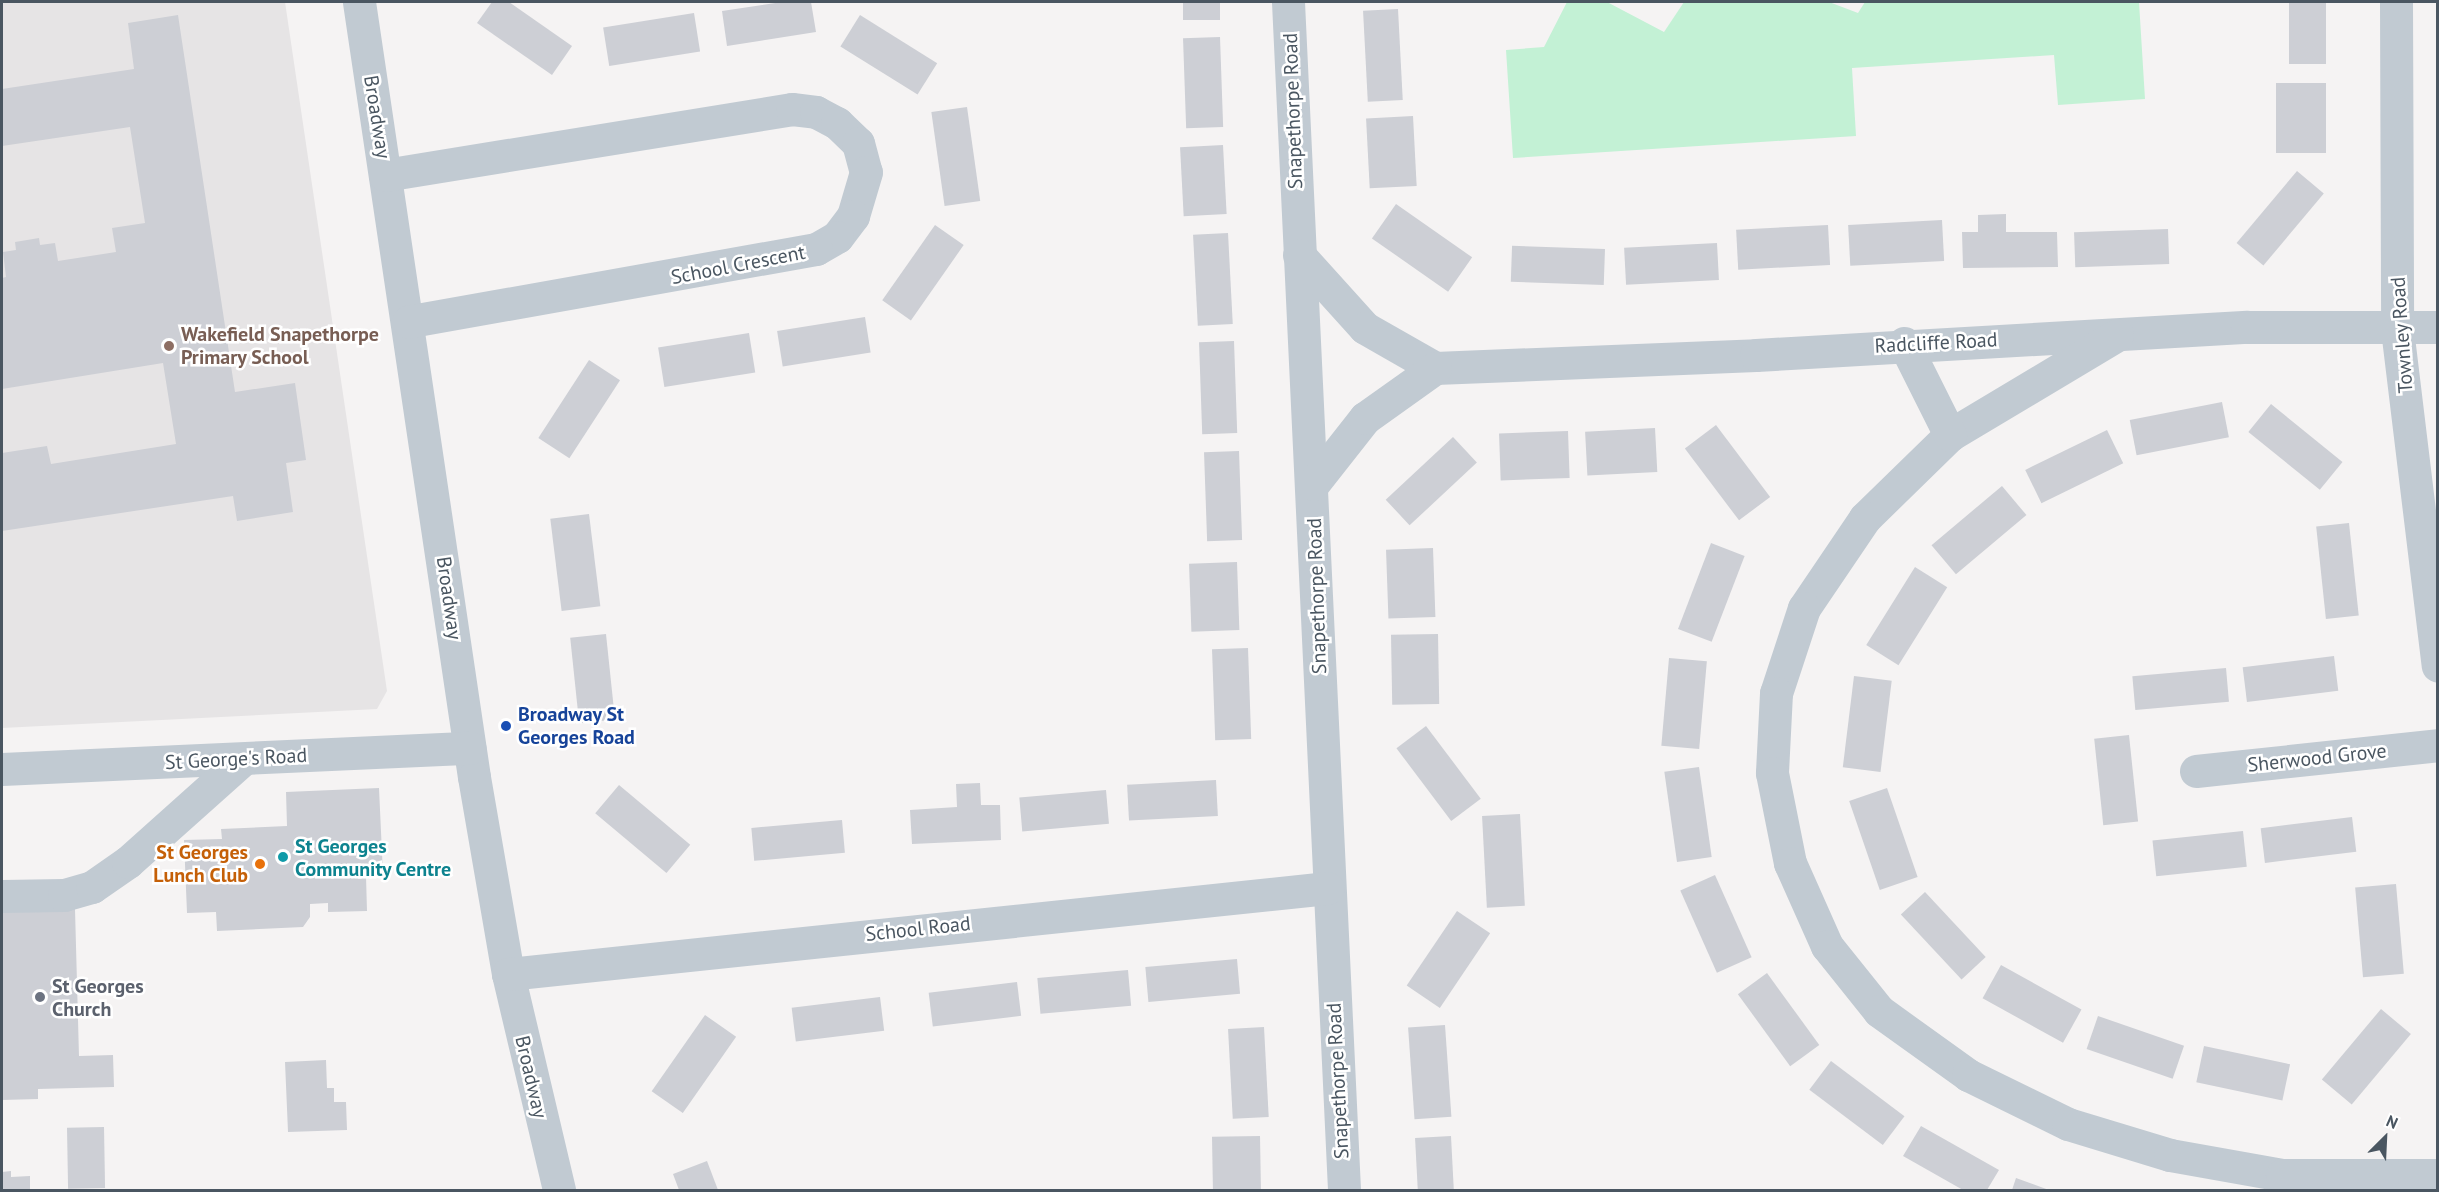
<!DOCTYPE html>
<style>
body{margin:0}
#map{position:relative;width:2439px;height:1192px;overflow:hidden;background:#f5f3f3;font-family:"PT Sans",sans-serif}
div>[style]{position:absolute}
.education>*{inset:0;background:#e6e4e5}
.green>*{inset:0;background:#c3f1d5}
.building>*{inset:0;background:#cdcfd5;transform-origin:0 0}
.minor>*{height:33px;margin:-16.5px;padding:0 16.5px;transform-origin:16.5px;border-radius:16.5px;background:#c1cad2}
.dots>*{width:16px;height:16px;translate:-50% -50%;box-sizing:border-box;border:3px solid #fff;border-radius:50%}
span{translate:-50% -50%;white-space:nowrap;text-align:center;line-height:1.15;-webkit-text-stroke:5px #fff;paint-order:stroke}
.street-label{font-size:20px;color:#4a5661}
.education-label{font-size:20px;color:#785e54;font-weight:700}
.left{translate:0 -50%;text-align:left}
.transit-label{font-size:20px;color:#164399;font-weight:700}
.culture-label{font-size:20px;color:#0d838f;font-weight:700}
.food-label{font-size:20px;color:#c56008;font-weight:700}
.right{translate:-100% -50%;text-align:right}
.worship-label{font-size:20px;color:#5b616d;font-weight:700}
.frame{position:absolute;inset:0;border:3px solid #4a5661;pointer-events:none}
.north{position:absolute;left:2355px;top:1108px;width:60px;height:60px;-webkit-text-stroke:4px #fff;paint-order:stroke;rotate:24deg;font-size:16px;font-weight:700;line-height:24px;text-align:center;color:#4a5661}
.north::after{content:'';display:block;margin:auto;width:21px;height:27px;background:#4a5661;clip-path:polygon(50% 0,100% 100%,50% 72%,0 100%)}
</style>
<div id="map">
<div class="education">
<i style="clip-path:polygon(2px 2px,285px 2px,387px 691px,377px 709px,2px 728px)"></i>
</div>
<div class="green">
<i style="clip-path:polygon(1567px 2px,1607px 2px,1664px 32px,1684px 2px,1829px 2px,1858px 13px,1865px 2px,2139px 2px,2145px 99px,2058px 105px,2054px 55px,1852px 68px,1856px 136px,1513px 158px,1506px 50px,1544px 47px)"></i>
</div>
<div class="building">
<i style="clip-path:polygon(492px 2px,509px 2px,572px 46px,552px 75px,477px 23px)"></i>
<i style="clip-path:polygon(782px 2px,811px 2px,816px 32px,727px 46px,722px 11px)"></i>
<i style="left:1183px;top:2px;width:37px;height:18px"></i>
<i style="left:2289px;top:2px;width:37px;height:62px"></i>
<i style="left:1398px;top:9px;width:91px;height:35px;rotate:87deg"></i>
<i style="left:694px;top:13px;width:39px;height:92px;rotate:81deg"></i>
<i style="clip-path:polygon(178px 15px,235px 392px,295px 383px,306px 460px,286px 463px,293px 512px,237px 521px,233px 496px,2px 531px,2px 453px,47px 446px,51px 464px,176px 444px,163px 363px,2px 389px,2px 278px,6px 277px,3px 252px,16px 250px,15px 242px,39px 238px,40px 245px,55px 243px,58px 261px,116px 252px,112px 228px,145px 223px,130px 127px,2px 146px,2px 89px,134px 69px,128px 23px)"></i>
<i style="left:860px;top:15px;width:91px;height:37px;rotate:32deg"></i>
<i style="left:1220px;top:37px;width:90px;height:37px;rotate:88deg"></i>
<i style="left:2276px;top:83px;width:50px;height:70px"></i>
<i style="left:967px;top:107px;width:95px;height:36px;rotate:82deg"></i>
<i style="left:1413px;top:116px;width:70px;height:47px;rotate:87deg"></i>
<i style="left:1223px;top:145px;width:69px;height:43px;rotate:87deg"></i>
<i style="left:2297px;top:171px;width:35px;height:94px;rotate:40deg"></i>
<i style="left:1396px;top:204px;width:93px;height:42px;rotate:35deg"></i>
<i style="clip-path:polygon(2006px 214px,2006px 232px,2057px 232px,2058px 267px,1963px 268px,1962px 232px,1978px 232px,1978px 215px)"></i>
<i style="left:1942px;top:220px;width:41px;height:94px;rotate:87deg"></i>
<i style="left:935px;top:225px;width:35px;height:92px;rotate:35deg"></i>
<i style="left:1828px;top:225px;width:40px;height:92px;rotate:87deg"></i>
<i style="left:2168px;top:229px;width:35px;height:94px;rotate:88deg"></i>
<i style="left:1228px;top:233px;width:91px;height:35px;rotate:87deg"></i>
<i style="left:1717px;top:243px;width:37px;height:93px;rotate:87deg"></i>
<i style="left:1605px;top:249px;width:36px;height:93px;rotate:92deg"></i>
<i style="left:865px;top:317px;width:36px;height:89px;rotate:81deg"></i>
<i style="left:749px;top:333px;width:40px;height:92px;rotate:81deg"></i>
<i style="left:1234px;top:341px;width:92px;height:35px;rotate:88deg"></i>
<i style="left:589px;top:360px;width:37px;height:93px;rotate:33deg"></i>
<i style="left:2222px;top:402px;width:36px;height:94px;rotate:79deg"></i>
<i style="left:2271px;top:404px;width:92px;height:36px;rotate:39deg"></i>
<i style="left:1716px;top:425px;width:90px;height:39px;rotate:53deg"></i>
<i style="left:1655px;top:428px;width:44px;height:70px;rotate:87deg"></i>
<i style="left:2107px;top:430px;width:37px;height:91px;rotate:64deg"></i>
<i style="left:1568px;top:431px;width:47px;height:69px;rotate:88deg"></i>
<i style="left:1453px;top:437px;width:35px;height:92px;rotate:47deg"></i>
<i style="left:1239px;top:451px;width:89px;height:35px;rotate:88deg"></i>
<i style="left:2002px;top:486px;width:38px;height:92px;rotate:50deg"></i>
<i style="left:589px;top:514px;width:93px;height:39px;rotate:83deg"></i>
<i style="left:2349px;top:523px;width:93px;height:33px;rotate:84deg"></i>
<i style="left:1711px;top:543px;width:36px;height:92px;rotate:21deg"></i>
<i style="left:1433px;top:548px;width:69px;height:47px;rotate:88deg"></i>
<i style="left:1237px;top:562px;width:68px;height:48px;rotate:88deg"></i>
<i style="left:1915px;top:567px;width:38px;height:92px;rotate:32deg"></i>
<i style="left:606px;top:634px;width:86px;height:36px;rotate:84deg"></i>
<i style="left:1438px;top:634px;width:70px;height:47px;rotate:89deg"></i>
<i style="left:1248px;top:648px;width:91px;height:36px;rotate:88deg"></i>
<i style="left:2334px;top:656px;width:35px;height:92px;rotate:83deg"></i>
<i style="left:1669px;top:658px;width:38px;height:88px;rotate:5deg"></i>
<i style="left:2226px;top:668px;width:34px;height:94px;rotate:85deg"></i>
<i style="left:1854px;top:676px;width:38px;height:92px;rotate:7deg"></i>
<i style="left:1426px;top:726px;width:91px;height:37px;rotate:53deg"></i>
<i style="left:2129px;top:735px;width:87px;height:35px;rotate:84deg"></i>
<i style="left:1699px;top:767px;width:91px;height:35px;rotate:82deg"></i>
<i style="left:1216px;top:780px;width:36px;height:89px;rotate:87deg"></i>
<i style="clip-path:polygon(980px 783px,981px 805px,1000px 805px,1001px 840px,912px 844px,910px 810px,957px 807px,956px 784px)"></i>
<i style="left:619px;top:785px;width:93px;height:37px;rotate:40deg"></i>
<i style="clip-path:polygon(379px 788px,383px 875px,366px 876px,367px 911px,328px 912px,328px 903px,310px 904px,310px 917px,303px 927px,217px 931px,216px 912px,187px 913px,184px 840px,222px 839px,221px 829px,287px 826px,286px 792px)"></i>
<i style="left:1887px;top:788px;width:94px;height:40px;rotate:71deg"></i>
<i style="left:1106px;top:790px;width:34px;height:87px;rotate:85deg"></i>
<i style="left:1520px;top:814px;width:92px;height:38px;rotate:87deg"></i>
<i style="left:2352px;top:817px;width:35px;height:92px;rotate:83deg"></i>
<i style="left:842px;top:820px;width:33px;height:91px;rotate:85deg"></i>
<i style="left:2243px;top:831px;width:36px;height:91px;rotate:84deg"></i>
<i style="left:1715px;top:875px;width:90px;height:38px;rotate:66deg"></i>
<i style="left:2396px;top:884px;width:90px;height:41px;rotate:85deg"></i>
<i style="left:1925px;top:892px;width:89px;height:33px;rotate:47deg"></i>
<i style="clip-path:polygon(75px 909px,79px 1056px,113px 1055px,114px 1087px,38px 1089px,38px 1099px,2px 1100px,2px 911px)"></i>
<i style="left:1457px;top:911px;width:40px;height:90px;rotate:34deg"></i>
<i style="left:1237px;top:959px;width:35px;height:92px;rotate:85deg"></i>
<i style="left:2001px;top:965px;width:92px;height:38px;rotate:29deg"></i>
<i style="left:1128px;top:970px;width:36px;height:91px;rotate:85deg"></i>
<i style="left:1767px;top:973px;width:89px;height:36px;rotate:54deg"></i>
<i style="left:1017px;top:982px;width:34px;height:89px;rotate:83deg"></i>
<i style="left:880px;top:997px;width:34px;height:89px;rotate:83deg"></i>
<i style="left:2381px;top:1009px;width:39px;height:92px;rotate:40deg"></i>
<i style="left:705px;top:1015px;width:38px;height:93px;rotate:35deg"></i>
<i style="left:2098px;top:1016px;width:91px;height:35px;rotate:19deg"></i>
<i style="left:1445px;top:1025px;width:92px;height:37px;rotate:86deg"></i>
<i style="left:1264px;top:1027px;width:90px;height:36px;rotate:87deg"></i>
<i style="left:2204px;top:1046px;width:88px;height:37px;rotate:12deg"></i>
<i style="clip-path:polygon(326px 1060px,327px 1088px,334px 1088px,334px 1102px,346px 1102px,347px 1130px,288px 1132px,285px 1062px)"></i>
<i style="left:1831px;top:1061px;width:92px;height:36px;rotate:37deg"></i>
<i style="clip-path:polygon(1921px 1126px,1999px 1170px,1987px 1190px,1963px 1190px,1903px 1156px)"></i>
<i style="left:104px;top:1127px;width:61px;height:37px;rotate:89deg"></i>
<i style="left:1260px;top:1136px;width:54px;height:48px;rotate:89deg"></i>
<i style="left:1451px;top:1136px;width:54px;height:36px;rotate:87deg"></i>
<i style="clip-path:polygon(707px 1161px,718px 1190px,679px 1190px,673px 1174px)"></i>
<i style="clip-path:polygon(11px 1171px,11px 1177px,30px 1176px,30px 1190px,2px 1190px,2px 1172px)"></i>
<i style="clip-path:polygon(2016px 1178px,2049px 1190px,2012px 1190px)"></i>
</div>
<div class="minor">
<i style="left:359px;top:2px;width:783px;rotate:81.56deg"></i>
<i style="left:474px;top:777px;width:200px;rotate:80.2deg"></i>
<i style="left:508px;top:974px;width:222px;rotate:76.7deg"></i>
<i style="left:1288px;top:2px;width:1189px;rotate:87.3deg"></i>
<i style="left:2396px;top:2px;width:327px;rotate:89.8deg"></i>
<i style="left:2397px;top:329px;width:339px;rotate:83.1deg"></i>
<i style="left:385px;top:175px;width:412px;rotate:-9.2deg"></i>
<i style="left:792px;top:109px;width:24px;rotate:7deg"></i>
<i style="left:816px;top:112px;width:24px;rotate:28deg"></i>
<i style="left:837px;top:123px;width:29px;rotate:44deg"></i>
<i style="left:858px;top:143px;width:30px;rotate:75deg"></i>
<i style="left:866px;top:172px;width:46px;rotate:106.5deg"></i>
<i style="left:853px;top:216px;width:26px;rotate:127deg"></i>
<i style="left:837px;top:237px;width:24px;rotate:150deg"></i>
<i style="left:816px;top:249px;width:414px;rotate:169.9deg"></i>
<i style="left:1299px;top:255px;width:98px;rotate:47.9deg"></i>
<i style="left:1365px;top:328px;width:81px;rotate:29.7deg"></i>
<i style="left:1435px;top:368px;width:321px;rotate:-2.3deg"></i>
<i style="left:1756px;top:355px;width:492px;rotate:-3.3deg"></i>
<i style="left:2247px;top:327px;width:191px"></i>
<i style="left:2117px;top:335px;width:195px;rotate:149.1deg"></i>
<i style="left:1950px;top:435px;width:119px;rotate:135.7deg"></i>
<i style="left:1865px;top:518px;width:109px;rotate:124.1deg"></i>
<i style="left:1804px;top:608px;width:89px;rotate:108.2deg"></i>
<i style="left:1776px;top:693px;width:80px;rotate:92.9deg"></i>
<i style="left:1772px;top:773px;width:92px;rotate:78.7deg"></i>
<i style="left:1790px;top:863px;width:91px;rotate:66deg"></i>
<i style="left:1827px;top:946px;width:83px;rotate:51.3deg"></i>
<i style="left:1879px;top:1011px;width:110px;rotate:35.7deg"></i>
<i style="left:1968px;top:1075px;width:111px;rotate:26.1deg"></i>
<i style="left:2068px;top:1124px;width:107px;rotate:16.9deg"></i>
<i style="left:2170px;top:1155px;width:114px;rotate:10.1deg"></i>
<i style="left:2282px;top:1175px;width:156px"></i>
<i style="left:1904px;top:343px;width:103px;rotate:63.4deg"></i>
<i style="left:1313px;top:484px;width:84px;rotate:-51.8deg"></i>
<i style="left:1365px;top:418px;width:86px;rotate:-35.5deg"></i>
<i style="left:2px;top:769px;width:468px;rotate:-2.6deg"></i>
<i style="left:2196px;top:771px;width:243px;rotate:-6.1deg"></i>
<i style="left:2px;top:896px;width:62px;rotate:-0.9deg"></i>
<i style="left:64px;top:895px;width:29px;rotate:-16deg"></i>
<i style="left:92px;top:887px;width:44px;rotate:-34.8deg"></i>
<i style="left:128px;top:862px;width:154px;rotate:-41.8deg"></i>
<i style="left:508px;top:974px;width:824px;rotate:-5.99deg"></i>
</div>
<div class="dots">
<i style="left:169px;top:346px;background:#8d6e63"></i>
<i style="left:506px;top:726px;background:#1a4fb4"></i>
<i style="left:283px;top:857px;background:#0f9aa8"></i>
<i style="left:260px;top:864px;background:#e8710a"></i>
<i style="left:40px;top:997px;background:#6b7280"></i>
</div>
<div class="street-label">
<span style="left:1293px;top:111px;rotate:-92deg">Snapethorpe Road</span>
<span style="left:377px;top:117px;rotate:81deg">Broadway</span>
<span style="left:738px;top:265px;rotate:-11deg">School Crescent</span>
<span style="left:2402px;top:335px;rotate:-94deg">Townley Road</span>
<span style="left:1936px;top:343px;rotate:-3deg">Radcliffe Road</span>
<span style="left:1317px;top:596px;rotate:-92deg">Snapethorpe Road</span>
<span style="left:449px;top:598px;rotate:82deg">Broadway</span>
<span style="left:2317px;top:758px;rotate:-6deg">Sherwood Grove</span>
<span style="left:236px;top:759px;rotate:-3deg">St George's Road</span>
<span style="left:918px;top:929px;rotate:-6deg">School Road</span>
<span style="left:531px;top:1077px;rotate:77deg">Broadway</span>
<span style="left:1338px;top:1081px;rotate:-93deg">Snapethorpe Road</span>
</div>
<div class="education-label">
<span class="left" style="left:181px;top:346px">Wakefield Snapethorpe<br>Primary School</span>
</div>
<div class="transit-label">
<span class="left" style="left:518px;top:726px">Broadway St<br>Georges Road</span>
</div>
<div class="culture-label">
<span class="left" style="left:295px;top:858px">St Georges<br>Community Centre</span>
</div>
<div class="food-label">
<span class="right" style="left:248px;top:864px">St Georges<br>Lunch Club</span>
</div>
<div class="worship-label">
<span class="left" style="left:52px;top:998px">St Georges<br>Church</span>
</div>
<div class="frame"></div>
<div class="north">N</div>
</div>
